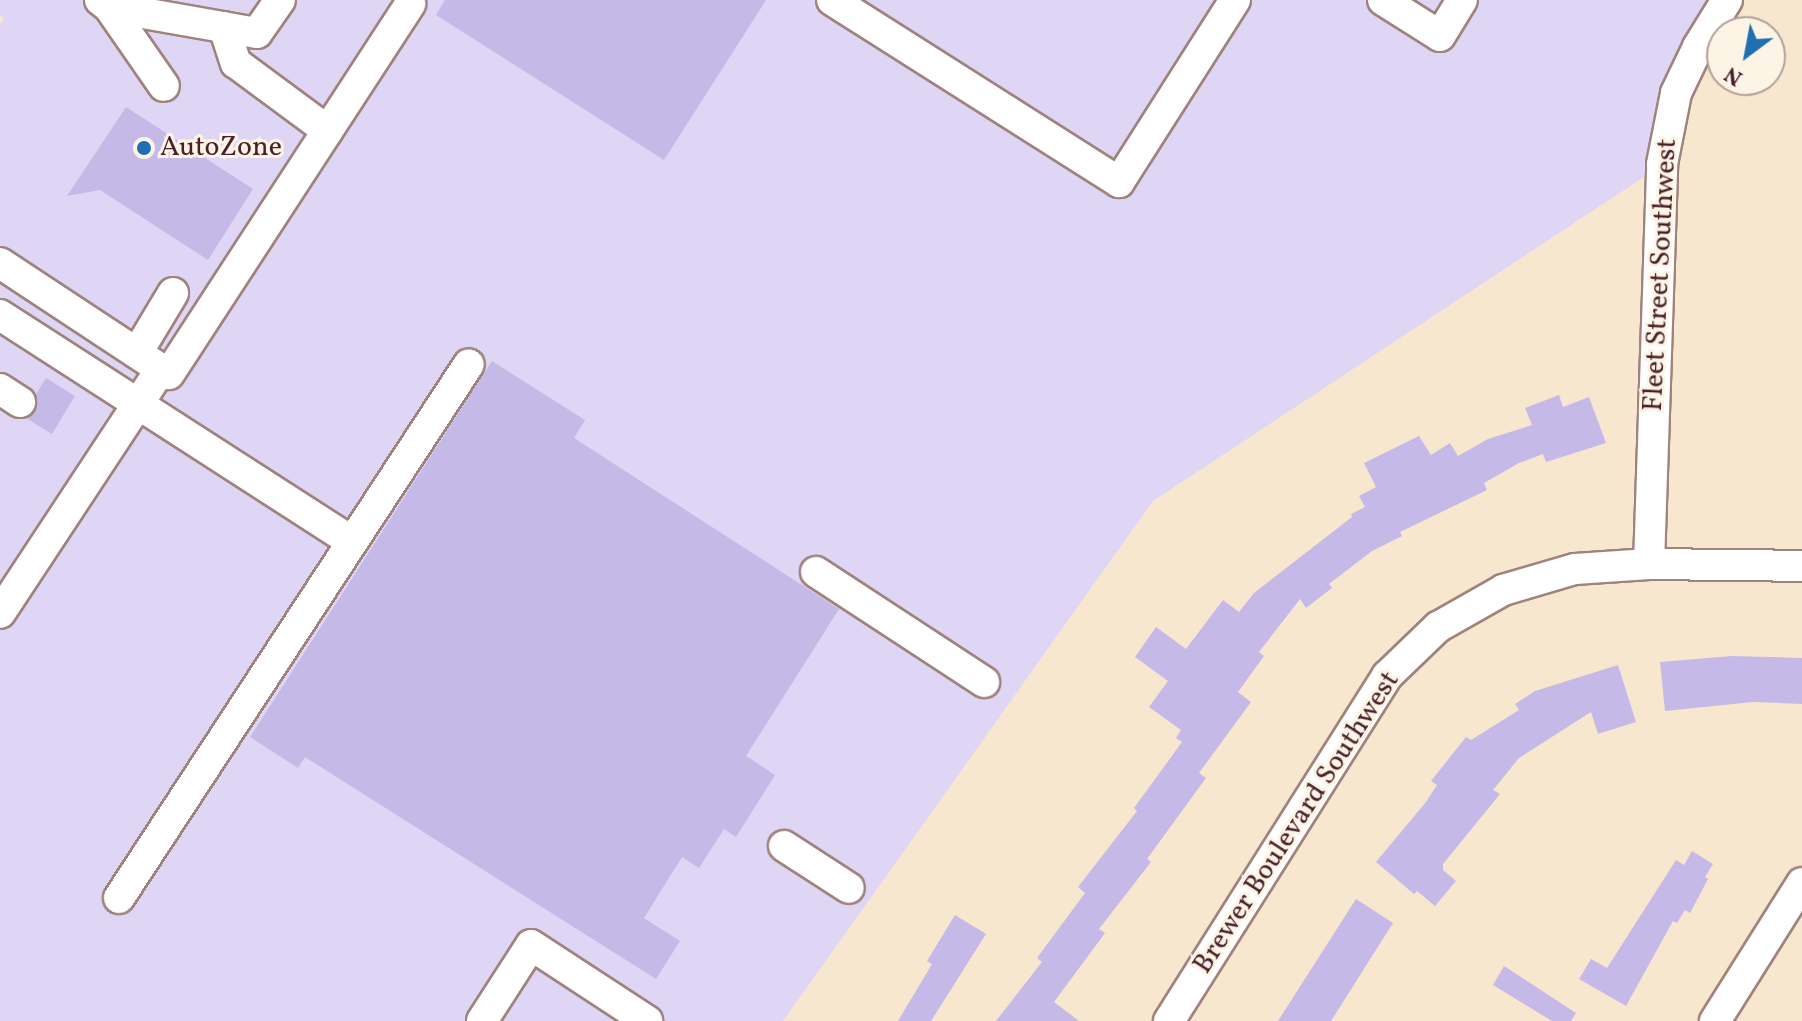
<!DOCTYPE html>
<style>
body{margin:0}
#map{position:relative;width:1802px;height:1021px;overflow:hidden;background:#f7e7cf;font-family:Vollkorn,serif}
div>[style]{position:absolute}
.built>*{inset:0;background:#dfd5f5}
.building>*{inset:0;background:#c5b9e8}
.roads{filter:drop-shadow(2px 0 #a0837d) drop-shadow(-2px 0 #a0837d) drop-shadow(0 2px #a0837d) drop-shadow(0 -2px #a0837d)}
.minor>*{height:30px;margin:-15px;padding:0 15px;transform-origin:15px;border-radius:15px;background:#fff}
.dots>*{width:22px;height:22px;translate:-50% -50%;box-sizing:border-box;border:4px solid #fcf5e5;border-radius:50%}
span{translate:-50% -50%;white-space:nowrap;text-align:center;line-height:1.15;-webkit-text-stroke:6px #fcf5e5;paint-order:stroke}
.poi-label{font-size:28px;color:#4a1f2b}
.left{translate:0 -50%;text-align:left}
.street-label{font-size:28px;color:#4a1f2b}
.north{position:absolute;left:1706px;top:16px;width:80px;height:80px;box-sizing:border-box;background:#fcf5e5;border:2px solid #b59f9b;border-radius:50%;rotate:212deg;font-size:22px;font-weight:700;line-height:32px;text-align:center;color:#4a1f2b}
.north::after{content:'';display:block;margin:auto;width:28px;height:36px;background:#1f6fb2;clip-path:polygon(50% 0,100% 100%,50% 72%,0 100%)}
</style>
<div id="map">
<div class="built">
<i style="clip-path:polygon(0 0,1729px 0,1665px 163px,1153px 501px,783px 1021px,0 1021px,0 24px,4px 18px,0 15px)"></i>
</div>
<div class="building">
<i style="clip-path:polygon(445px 0,766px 0,664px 160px,436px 15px)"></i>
<i style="clip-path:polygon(126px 107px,253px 189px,208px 260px,100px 190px,67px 196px)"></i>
<i style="clip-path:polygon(492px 361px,585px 420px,574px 438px,839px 609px,746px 756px,775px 775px,736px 837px,724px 829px,699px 868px,682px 857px,644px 918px,680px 941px,656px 979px,305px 757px,298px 768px,250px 737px)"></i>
<i style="clip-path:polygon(46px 378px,75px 396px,52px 434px,26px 418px,35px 411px,36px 394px)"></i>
<i style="clip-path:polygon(1559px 395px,1563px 407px,1589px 397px,1606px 443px,1546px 462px,1543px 454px,1519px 463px,1484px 483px,1487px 490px,1400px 532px,1402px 536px,1372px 551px,1329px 584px,1332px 588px,1306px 608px,1300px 599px,1259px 652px,1264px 656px,1238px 692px,1251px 702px,1199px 773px,1206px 778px,1147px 859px,1151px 862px,1099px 929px,1105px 933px,1054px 1002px,1079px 1021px,996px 1021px,1042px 962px,1037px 958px,1085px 893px,1078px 887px,1137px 811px,1134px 808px,1182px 742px,1176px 738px,1181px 730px,1149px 707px,1168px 681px,1135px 657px,1156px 627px,1186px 649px,1223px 600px,1239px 612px,1254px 593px,1352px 517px,1351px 514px,1365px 507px,1359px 496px,1376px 487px,1364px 463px,1419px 436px,1431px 455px,1450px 443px,1458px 456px,1488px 439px,1532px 425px,1525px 408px)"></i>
<i style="clip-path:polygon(1732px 656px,1802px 658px,1802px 704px,1753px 702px,1665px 711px,1660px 662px)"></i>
<i style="clip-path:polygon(1618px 665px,1636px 722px,1598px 734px,1591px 712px,1519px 758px,1493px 790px,1500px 794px,1443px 864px,1443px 870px,1456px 881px,1435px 906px,1417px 891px,1414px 894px,1376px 862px,1426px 802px,1437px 785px,1431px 781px,1466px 737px,1471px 740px,1519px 710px,1515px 704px,1535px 691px)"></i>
<i style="clip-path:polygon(1692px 851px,1713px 864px,1705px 877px,1708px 879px,1690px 913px,1685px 910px,1677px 923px,1673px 921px,1626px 1006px,1579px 979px,1591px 959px,1607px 968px,1676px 860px,1684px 865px)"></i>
<i style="clip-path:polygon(1356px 899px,1393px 923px,1331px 1021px,1278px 1021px)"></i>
<i style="clip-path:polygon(955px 915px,986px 934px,931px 1021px,898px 1021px,932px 964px,927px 961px)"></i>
<i style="clip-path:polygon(1504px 966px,1576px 1013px,1571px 1021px,1552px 1021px,1493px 985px)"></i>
</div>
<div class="roads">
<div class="minor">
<i style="left:100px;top:0;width:11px;rotate:38deg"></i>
<i style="left:109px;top:7px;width:150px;rotate:10deg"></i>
<i style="left:257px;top:33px;width:40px;rotate:-55.1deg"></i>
<i style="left:113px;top:0;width:8px;rotate:120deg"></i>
<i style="left:109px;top:7px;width:96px;rotate:55.2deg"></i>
<i style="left:832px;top:0;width:340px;rotate:32.4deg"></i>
<i style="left:1119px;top:182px;width:216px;rotate:-57.5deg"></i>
<i style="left:1383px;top:0;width:67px;rotate:32.3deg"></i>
<i style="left:1440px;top:36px;width:42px;rotate:-58.6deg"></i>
<i style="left:224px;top:27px;width:38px;rotate:72deg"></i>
<i style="left:236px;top:63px;width:114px;rotate:36.5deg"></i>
<i style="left:0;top:263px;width:193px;rotate:33.4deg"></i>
<i style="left:161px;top:369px;width:292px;rotate:123.4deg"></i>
<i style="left:0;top:315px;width:419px;rotate:32.8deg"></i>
<i style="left:137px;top:353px;width:70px;rotate:-59deg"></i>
<i style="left:161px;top:369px;width:9px;rotate:32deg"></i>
<i style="left:169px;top:374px;width:442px;rotate:-56.9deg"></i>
<i style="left:0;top:389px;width:24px;rotate:33deg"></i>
<i style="left:1649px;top:564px;width:400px;rotate:-88.1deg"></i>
<i style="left:1662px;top:164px;width:72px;rotate:-78.8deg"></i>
<i style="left:1676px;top:93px;width:51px;rotate:-64.4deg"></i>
<i style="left:1698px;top:47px;width:55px;rotate:-58.3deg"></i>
<i style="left:816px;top:572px;width:201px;rotate:33.2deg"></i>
<i style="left:784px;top:846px;width:77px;rotate:32.9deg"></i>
<i style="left:119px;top:898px;width:638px;rotate:-56.76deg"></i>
<i style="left:482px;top:1021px;width:90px;rotate:-57.2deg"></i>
<i style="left:531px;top:945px;width:139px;rotate:33.2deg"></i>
<i style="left:1169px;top:1021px;width:408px;rotate:-57.7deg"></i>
<i style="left:1387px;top:676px;width:71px;rotate:-43.9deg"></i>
<i style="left:1438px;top:627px;width:75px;rotate:-29.6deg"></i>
<i style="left:1503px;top:590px;width:75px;rotate:-16.3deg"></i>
<i style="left:1575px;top:569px;width:74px;rotate:-3.9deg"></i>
<i style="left:1649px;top:564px;width:153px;rotate:0.7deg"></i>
<i style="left:1715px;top:1021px;width:163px;rotate:-57.8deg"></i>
</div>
</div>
<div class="dots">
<i style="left:144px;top:148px;background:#1f6fb2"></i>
</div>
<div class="poi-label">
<span class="left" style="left:160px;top:148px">AutoZone</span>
</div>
<div class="street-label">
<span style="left:1661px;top:275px;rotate:-87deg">Fleet Street Southwest</span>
<span style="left:1297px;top:823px;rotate:-57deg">Brewer Boulevard Southwest</span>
</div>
<div class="north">N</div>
</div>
